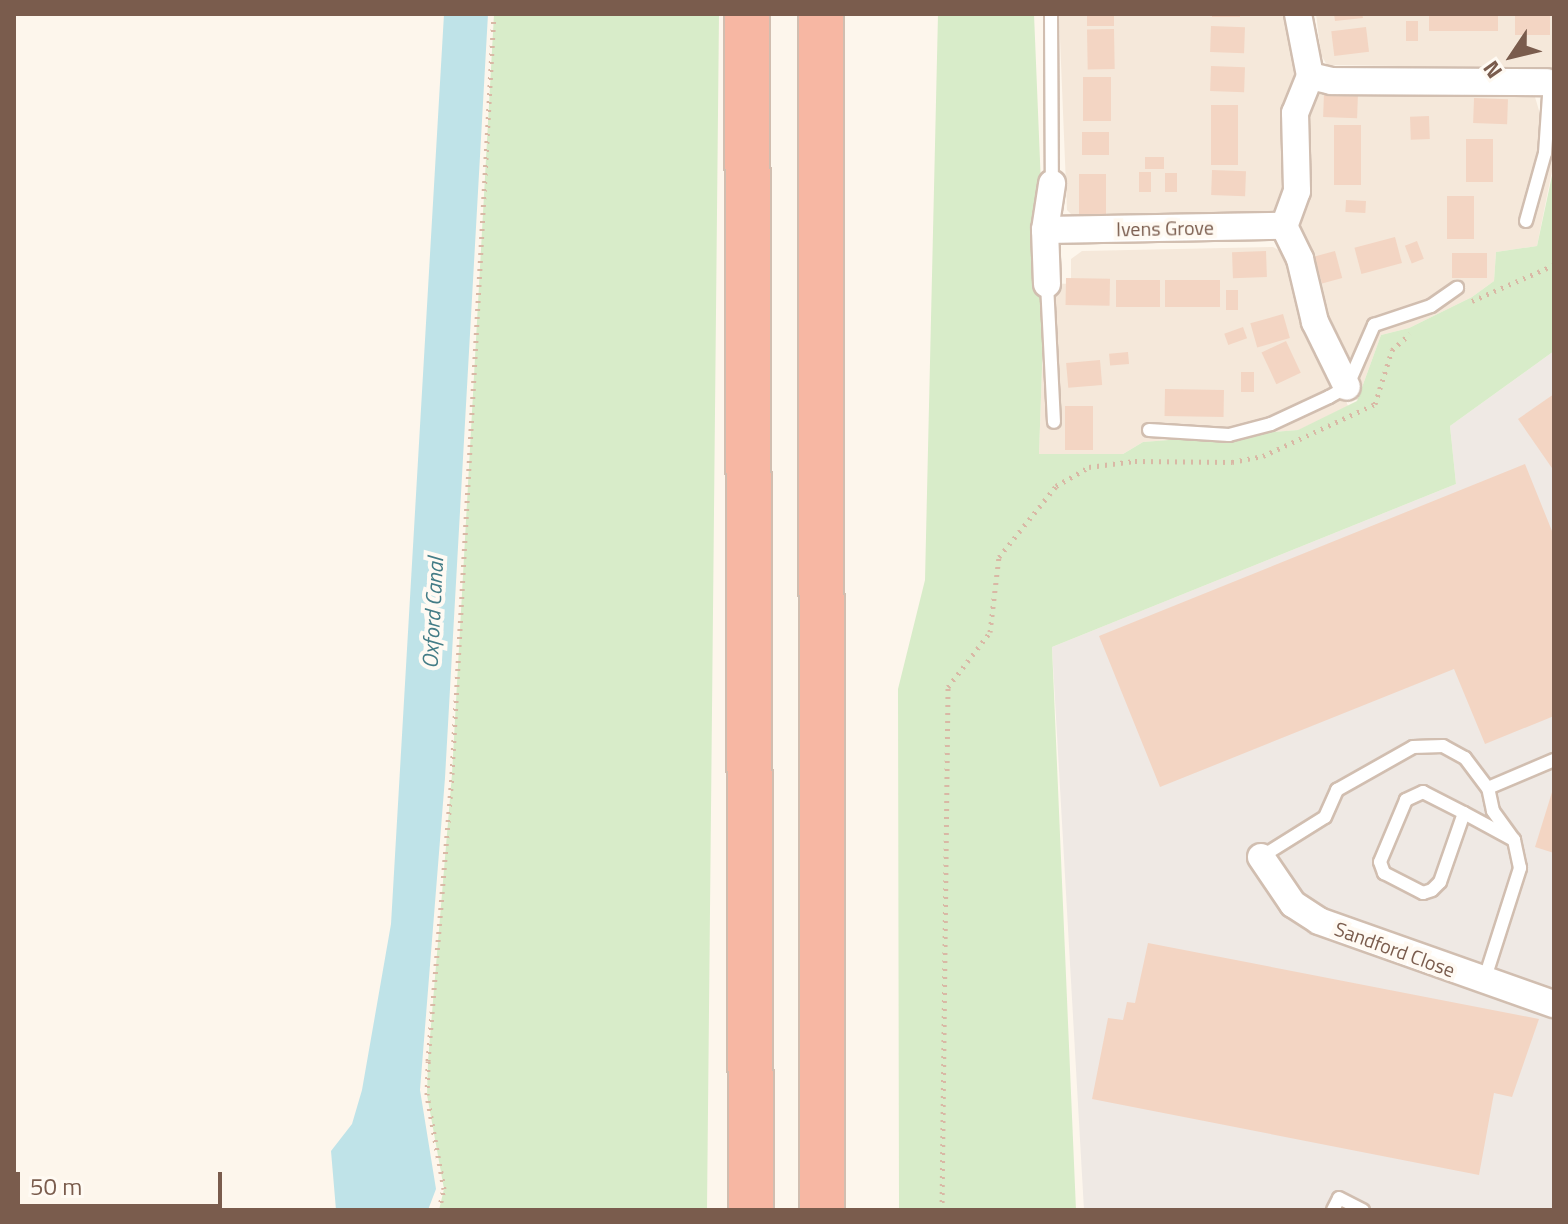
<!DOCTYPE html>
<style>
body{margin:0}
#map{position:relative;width:1568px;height:1224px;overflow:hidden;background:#fdf6ec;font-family:"Titillium Web",sans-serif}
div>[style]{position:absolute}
.residential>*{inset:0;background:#f5e8da}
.industrial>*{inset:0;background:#efe9e4}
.green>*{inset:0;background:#d8ecc9}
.water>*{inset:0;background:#bfe3e8}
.building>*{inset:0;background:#f3d5c3;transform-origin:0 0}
.path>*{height:5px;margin-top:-2.5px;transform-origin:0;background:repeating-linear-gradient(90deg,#d9b8a5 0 2px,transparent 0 8px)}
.roads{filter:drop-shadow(2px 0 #d1beb0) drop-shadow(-2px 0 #d1beb0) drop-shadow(0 2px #d1beb0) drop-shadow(0 -2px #d1beb0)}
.lane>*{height:12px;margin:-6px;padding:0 6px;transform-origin:6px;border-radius:6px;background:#fff}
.street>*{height:26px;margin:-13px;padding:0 13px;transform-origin:13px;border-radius:13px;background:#fff}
.highway>*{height:44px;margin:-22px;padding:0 22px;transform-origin:22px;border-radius:22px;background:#f7b7a3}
span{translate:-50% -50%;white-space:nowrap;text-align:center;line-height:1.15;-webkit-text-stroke:8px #fffaf3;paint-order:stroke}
.street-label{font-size:20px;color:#7a5c4d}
.water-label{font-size:22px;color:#437c86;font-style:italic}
.frame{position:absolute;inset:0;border:16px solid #7a5c4d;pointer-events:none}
.north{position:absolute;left:1472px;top:16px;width:80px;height:80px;-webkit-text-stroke:6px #fffaf3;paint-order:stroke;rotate:235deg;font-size:22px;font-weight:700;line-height:32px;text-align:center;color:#7a5c4d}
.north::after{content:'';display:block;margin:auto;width:28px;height:36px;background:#7a5c4d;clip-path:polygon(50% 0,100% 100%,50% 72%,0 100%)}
.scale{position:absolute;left:16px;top:1172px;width:206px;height:36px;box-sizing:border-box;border:4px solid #7a5c4d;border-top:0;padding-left:10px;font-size:24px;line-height:28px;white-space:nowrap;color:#7a5c4d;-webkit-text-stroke:6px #fffaf3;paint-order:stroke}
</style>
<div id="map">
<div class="residential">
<i style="clip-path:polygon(1059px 14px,1293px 14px,1301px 79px,1281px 213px,1075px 218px,1067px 210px)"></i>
<i style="clip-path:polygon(1316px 14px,1554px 14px,1554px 68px,1327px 65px,1321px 55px)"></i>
<i style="clip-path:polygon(1327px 85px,1535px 97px,1554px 161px,1537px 246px,1496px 252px,1494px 281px,1472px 297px,1409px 328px,1381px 335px,1357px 401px,1321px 322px,1297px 221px,1302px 97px)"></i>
<i style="clip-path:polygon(1273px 247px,1286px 254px,1348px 406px,1299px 430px,1143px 442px,1123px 454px,1039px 454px,1045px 283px,1071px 284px,1071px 259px,1082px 251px)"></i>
</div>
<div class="industrial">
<i style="clip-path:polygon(1554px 351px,1554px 1210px,1084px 1210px,1052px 647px,1456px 484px,1450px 426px)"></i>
</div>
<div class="green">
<i style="clip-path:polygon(494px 14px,719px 14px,707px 1210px,439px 1210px,444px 1189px,427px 1095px,428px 1061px,452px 774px)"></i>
<i style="clip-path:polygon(938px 14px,1034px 14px,1045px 283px,1039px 454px,1123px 454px,1143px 442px,1298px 430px,1357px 401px,1381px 335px,1409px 328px,1472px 297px,1494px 281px,1496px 252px,1537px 246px,1554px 166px,1554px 351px,1450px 426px,1456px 484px,1052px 647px,1076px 1210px,899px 1210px,898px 689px,925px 580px)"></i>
</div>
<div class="water">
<i style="clip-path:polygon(444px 14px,488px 14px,445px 778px,420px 1090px,436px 1189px,428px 1210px,336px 1210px,331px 1151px,352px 1124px,362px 1090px,391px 924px)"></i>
</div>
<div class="building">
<i style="left:1087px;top:14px;width:27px;height:12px"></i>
<i style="left:1212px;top:14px;width:28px;height:3px"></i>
<i style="clip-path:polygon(1334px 14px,1362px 14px,1363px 18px,1335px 21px)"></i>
<i style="left:1429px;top:14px;width:69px;height:17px"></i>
<i style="left:1515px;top:14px;width:35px;height:21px"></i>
<i style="left:1406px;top:21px;width:12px;height:20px"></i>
<i style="left:1211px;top:26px;width:34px;height:26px;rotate:2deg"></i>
<i style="left:1366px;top:27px;width:25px;height:35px;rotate:83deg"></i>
<i style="left:1114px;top:29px;width:40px;height:27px;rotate:89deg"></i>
<i style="left:1211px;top:66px;width:34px;height:25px;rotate:2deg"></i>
<i style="left:1083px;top:77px;width:28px;height:44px"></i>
<i style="left:1324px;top:92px;width:34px;height:25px;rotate:2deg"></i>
<i style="left:1474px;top:98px;width:34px;height:25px;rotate:2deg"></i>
<i style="left:1211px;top:105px;width:27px;height:60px"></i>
<i style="left:1429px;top:116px;width:23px;height:19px;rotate:88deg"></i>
<i style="left:1334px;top:125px;width:27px;height:60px"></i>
<i style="left:1082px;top:132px;width:27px;height:23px"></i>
<i style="left:1466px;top:139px;width:27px;height:43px"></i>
<i style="left:1145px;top:157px;width:19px;height:12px"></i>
<i style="left:1212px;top:170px;width:34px;height:25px;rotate:2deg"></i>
<i style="left:1139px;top:172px;width:12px;height:20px"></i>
<i style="left:1165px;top:173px;width:12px;height:19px"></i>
<i style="left:1079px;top:174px;width:27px;height:44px"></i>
<i style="left:1447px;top:196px;width:27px;height:43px"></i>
<i style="left:1346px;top:200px;width:20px;height:12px;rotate:3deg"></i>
<i style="left:1395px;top:237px;width:27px;height:42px;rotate:75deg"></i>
<i style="left:1417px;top:241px;width:19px;height:13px;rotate:69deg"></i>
<i style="left:1266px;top:251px;width:26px;height:34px;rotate:88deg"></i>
<i style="left:1335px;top:251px;width:28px;height:21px;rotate:75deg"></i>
<i style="left:1452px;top:253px;width:35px;height:25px"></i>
<i style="left:1066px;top:278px;width:44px;height:27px;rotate:1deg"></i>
<i style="left:1116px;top:280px;width:44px;height:27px"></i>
<i style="left:1165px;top:280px;width:55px;height:27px"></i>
<i style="left:1226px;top:290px;width:12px;height:20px"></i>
<i style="left:1283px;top:314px;width:25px;height:34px;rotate:74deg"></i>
<i style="left:1243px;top:327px;width:12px;height:20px;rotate:70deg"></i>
<i style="left:1286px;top:341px;width:35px;height:27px;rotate:65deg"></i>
<i style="left:1128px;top:352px;width:12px;height:19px;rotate:85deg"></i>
<i style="left:1100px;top:360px;width:25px;height:34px;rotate:85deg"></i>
<i style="left:1241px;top:372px;width:13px;height:20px"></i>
<i style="left:1165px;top:389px;width:59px;height:27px;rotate:1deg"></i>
<i style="clip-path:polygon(1554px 394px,1554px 471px,1518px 419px)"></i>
<i style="left:1093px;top:406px;width:44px;height:28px;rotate:90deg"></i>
<i style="clip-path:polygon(1525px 464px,1554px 536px,1554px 716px,1485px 744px,1454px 669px,1160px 787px,1099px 636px)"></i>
<i style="clip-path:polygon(1553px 789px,1554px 789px,1554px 853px,1535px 847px)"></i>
<i style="clip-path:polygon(1148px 943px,1539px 1019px,1512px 1097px,1494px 1093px,1479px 1175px,1092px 1099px,1108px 1018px,1123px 1020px,1127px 1002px,1135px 1003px)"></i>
</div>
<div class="path">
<i style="left:1472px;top:301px;width:90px;rotate:-23.7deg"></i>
<i style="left:439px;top:1210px;width:22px;rotate:-77deg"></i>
<i style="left:444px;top:1189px;width:96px;rotate:-100.3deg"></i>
<i style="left:427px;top:1095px;width:34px;rotate:-88deg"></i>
<i style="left:428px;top:1061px;width:288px;rotate:-85.2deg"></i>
<i style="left:452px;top:774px;width:761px;rotate:-86.84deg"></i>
<i style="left:942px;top:1210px;width:523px;rotate:-89.34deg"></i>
<i style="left:948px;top:687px;width:69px;rotate:-52.6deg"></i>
<i style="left:990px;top:632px;width:76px;rotate:-83.2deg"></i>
<i style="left:999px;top:557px;width:91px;rotate:-51.2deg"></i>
<i style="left:1056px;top:486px;width:38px;rotate:-30deg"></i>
<i style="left:1089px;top:467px;width:46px;rotate:-7.4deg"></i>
<i style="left:1135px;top:461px;width:97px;rotate:0.6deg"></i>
<i style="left:1232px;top:462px;width:32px;rotate:-11deg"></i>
<i style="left:1263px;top:456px;width:123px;rotate:-24.9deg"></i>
<i style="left:1375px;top:404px;width:57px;rotate:-72.5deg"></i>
<i style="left:1392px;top:350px;width:24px;rotate:-42deg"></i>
</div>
<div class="roads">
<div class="lane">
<i style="left:1051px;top:14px;width:170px;rotate:89.7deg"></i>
<i style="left:1526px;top:221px;width:71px;rotate:-74.4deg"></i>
<i style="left:1545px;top:153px;width:71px;rotate:-86deg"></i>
<i style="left:1047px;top:284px;width:138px;rotate:87.1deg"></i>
<i style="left:1149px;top:430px;width:80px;rotate:3.6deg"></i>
<i style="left:1229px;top:435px;width:43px;rotate:-14.7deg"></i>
<i style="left:1271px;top:424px;width:64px;rotate:-25deg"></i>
<i style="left:1329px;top:397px;width:21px;rotate:-29deg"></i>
<i style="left:1347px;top:387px;width:68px;rotate:-66.5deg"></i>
<i style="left:1374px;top:325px;width:60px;rotate:-18.4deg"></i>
<i style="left:1431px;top:306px;width:32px;rotate:-35deg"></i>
<i style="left:1464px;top:813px;width:46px;rotate:-152.9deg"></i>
<i style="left:1423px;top:792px;width:19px;rotate:155deg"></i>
<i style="left:1406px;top:800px;width:67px;rotate:112.8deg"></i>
<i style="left:1380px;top:862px;width:12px;rotate:70deg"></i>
<i style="left:1384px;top:873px;width:44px;rotate:27.1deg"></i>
<i style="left:1423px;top:893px;width:9px;rotate:-18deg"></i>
<i style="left:1432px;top:890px;width:11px;rotate:-45deg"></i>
<i style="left:1440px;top:882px;width:73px;rotate:-70.8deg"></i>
<i style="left:1464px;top:813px;width:57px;rotate:28.4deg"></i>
<i style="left:1261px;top:857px;width:75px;rotate:-32deg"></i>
<i style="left:1325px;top:817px;width:30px;rotate:-66deg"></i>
<i style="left:1337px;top:790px;width:87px;rotate:-29.5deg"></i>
<i style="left:1413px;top:747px;width:30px;rotate:-2deg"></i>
<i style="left:1443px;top:746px;width:25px;rotate:29deg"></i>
<i style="left:1465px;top:758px;width:38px;rotate:53deg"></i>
<i style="left:1488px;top:788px;width:72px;rotate:-23deg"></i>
<i style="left:1484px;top:981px;width:119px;rotate:-72.3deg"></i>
<i style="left:1520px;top:868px;width:29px;rotate:-102deg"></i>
<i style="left:1514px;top:840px;width:36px;rotate:-126deg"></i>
<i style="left:1493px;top:811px;width:24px;rotate:-102deg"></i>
<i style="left:1333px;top:1210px;width:13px;rotate:-63deg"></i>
<i style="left:1339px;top:1198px;width:27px;rotate:27deg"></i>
</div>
<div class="street">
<i style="left:1298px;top:14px;width:63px;rotate:79deg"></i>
<i style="left:1310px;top:76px;width:40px;rotate:112deg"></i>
<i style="left:1295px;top:113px;width:78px;rotate:88.5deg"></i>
<i style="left:1297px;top:191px;width:37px;rotate:110deg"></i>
<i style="left:1284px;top:226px;width:37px;rotate:64deg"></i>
<i style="left:1300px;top:259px;width:65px;rotate:76.6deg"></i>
<i style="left:1315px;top:322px;width:72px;rotate:63.8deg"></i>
<i style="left:1310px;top:76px;width:22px;rotate:13deg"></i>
<i style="left:1331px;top:81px;width:216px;rotate:0.3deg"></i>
<i style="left:1045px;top:230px;width:239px;rotate:-1deg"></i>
<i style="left:1047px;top:284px;width:54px;rotate:-92.1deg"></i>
<i style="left:1045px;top:230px;width:47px;rotate:-81.3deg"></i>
<i style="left:1261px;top:857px;width:57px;rotate:55.8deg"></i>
<i style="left:1293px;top:904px;width:31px;rotate:33deg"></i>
<i style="left:1319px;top:921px;width:249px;rotate:19.5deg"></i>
</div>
<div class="highway">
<i style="left:747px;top:14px;width:1196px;rotate:89.81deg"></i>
<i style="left:821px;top:14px;width:1196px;rotate:89.95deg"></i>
</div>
</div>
<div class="street-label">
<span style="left:1165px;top:228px;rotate:-1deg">Ivens Grove</span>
<span style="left:1395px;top:949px;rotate:20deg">Sandford Close</span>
</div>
<div class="water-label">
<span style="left:433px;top:613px;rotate:-87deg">Oxford Canal</span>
</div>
<div class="frame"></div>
<div class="north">N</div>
<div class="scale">50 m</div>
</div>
